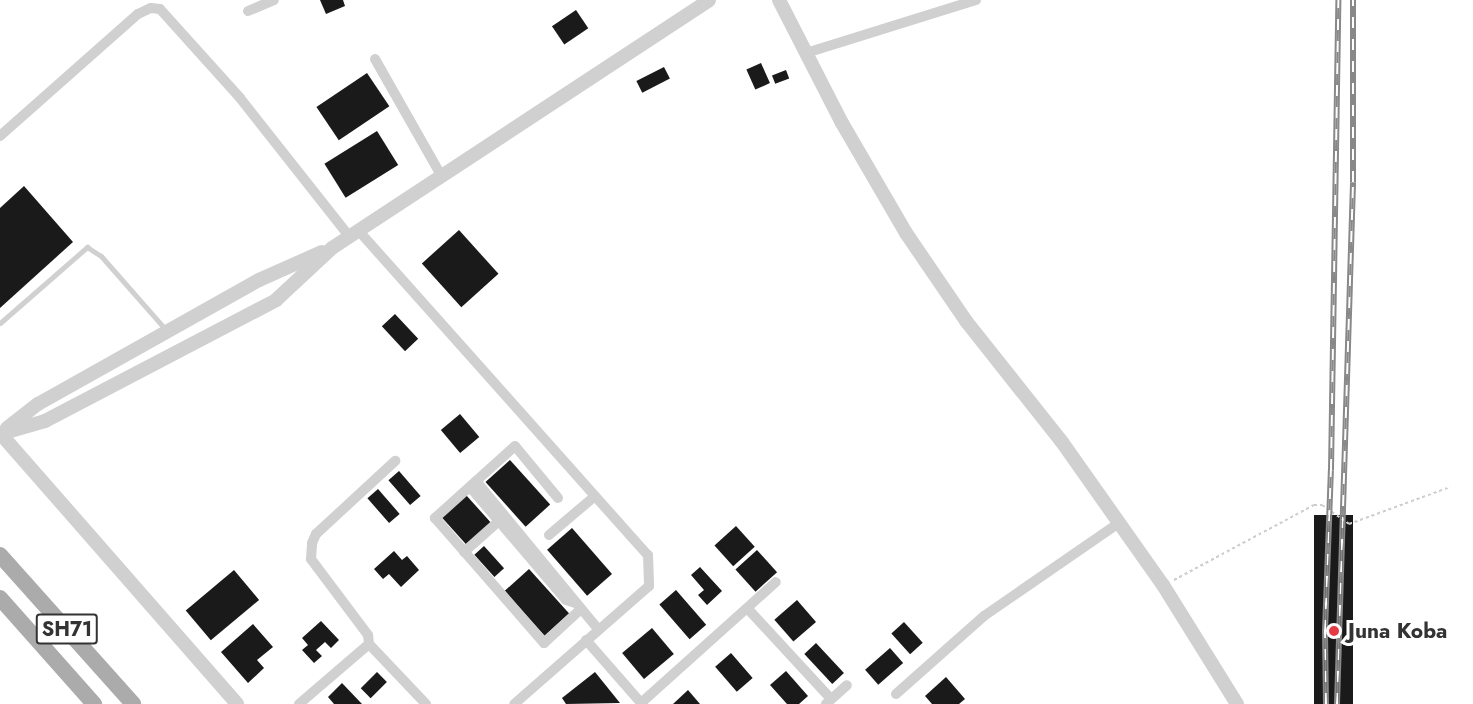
<!DOCTYPE html>
<style>
body{margin:0}
#map{position:relative;width:1473px;height:704px;overflow:hidden;background:#fff;font-family:Jost,sans-serif}
div>[style]{position:absolute}
.building>*{inset:0;background:#1a1a1a;transform-origin:0 0}
.path>*{height:2px;margin-top:-1px;transform-origin:0;background:repeating-linear-gradient(90deg,#cdcdcd 0 3px,transparent 0 6px)}
.service>*{height:5px;margin:-2.5px;padding:0 2.5px;transform-origin:2.5px;border-radius:2.5px;background:#d0d0d0}
.minor>*{height:10px;margin:-5px;padding:0 5px;transform-origin:5px;border-radius:5px;background:#d0d0d0}
.tertiary>*{height:14px;margin:-7px;padding:0 7px;transform-origin:7px;border-radius:7px;background:#d0d0d0}
.primary>*{height:16px;margin:-8px;padding:0 8px;transform-origin:8px;border-radius:8px;background:#ababab}
.rail>*{height:6px;margin-top:-3px;transform-origin:0;background:repeating-linear-gradient(90deg,#fff 0 11px,#888 0 22px);box-sizing:border-box;border-block:2px solid #888}
.dots>*{width:16px;height:16px;translate:-50% -50%;box-sizing:border-box;border:3px solid #fff;border-radius:50%}
span{translate:-50% -50%;white-space:nowrap;text-align:center;line-height:1.15;-webkit-text-stroke:6px #fff;paint-order:stroke}
.shield-label span{padding:2px 4px;background:#fff;border:2px solid;border-radius:4px;-webkit-text-stroke-width:0}
.shield-label{font-size:20px;color:#333;font-weight:700}
.poi-label{font-size:21px;color:#333;font-weight:700}
.left{translate:0 -50%;text-align:left}
</style>
<div id="map">
<div class="building">
<i style="clip-path:polygon(320px 0,343px 0,345px 6px,326px 14px)"></i>
<i style="left:576px;top:10px;width:22px;height:29px;rotate:56deg"></i>
<i style="left:761px;top:63px;width:22px;height:16px;rotate:66deg"></i>
<i style="left:664px;top:67px;width:13px;height:31px;rotate:63deg"></i>
<i style="left:786px;top:70px;width:9px;height:15px;rotate:69deg"></i>
<i style="left:367px;top:73px;width:40px;height:61px;rotate:56deg"></i>
<i style="left:377px;top:131px;width:40px;height:62px;rotate:58deg"></i>
<i style="clip-path:polygon(24px 186px,73px 242px,0 308px,0 208px)"></i>
<i style="left:459px;top:230px;width:59px;height:50px;rotate:48deg"></i>
<i style="left:395px;top:314px;width:34px;height:18px;rotate:47deg"></i>
<i style="left:460px;top:414px;width:30px;height:25px;rotate:50deg"></i>
<i style="left:510px;top:460px;width:60px;height:33px;rotate:48deg"></i>
<i style="left:399px;top:471px;width:33px;height:14px;rotate:49deg"></i>
<i style="left:378px;top:489px;width:33px;height:14px;rotate:49deg"></i>
<i style="left:466px;top:495px;width:39px;height:33px;rotate:48deg"></i>
<i style="left:1314px;top:515px;width:39px;height:189px"></i>
<i style="left:736px;top:526px;width:28px;height:29px;rotate:48deg"></i>
<i style="left:572px;top:528px;width:61px;height:33px;rotate:49deg"></i>
<i style="left:484px;top:546px;width:30px;height:13px;rotate:48deg"></i>
<i style="left:757px;top:550px;width:30px;height:29px;rotate:48deg"></i>
<i style="clip-path:polygon(394px 551px,402px 560px,407px 556px,419px 570px,401px 587px,389px 574px,383px 579px,374px 569px)"></i>
<i style="clip-path:polygon(700px 567px,722px 591px,707px 605px,698px 595px,704px 590px,691px 575px)"></i>
<i style="left:529px;top:569px;width:60px;height:33px;rotate:48deg"></i>
<i style="left:234px;top:570px;width:39px;height:63px;rotate:50deg"></i>
<i style="left:676px;top:590px;width:46px;height:22px;rotate:49deg"></i>
<i style="left:797px;top:600px;width:29px;height:30px;rotate:49deg"></i>
<i style="clip-path:polygon(321px 621px,339px 640px,331px 648px,325px 642px,316px 650px,322px 656px,314px 663px,302px 650px,308px 645px,302px 638px)"></i>
<i style="left:904px;top:622px;width:28px;height:17px;rotate:48deg"></i>
<i style="clip-path:polygon(253px 624px,273px 647px,257px 660px,264px 668px,248px 683px,221px 652px)"></i>
<i style="left:652px;top:628px;width:34px;height:39px;rotate:50deg"></i>
<i style="left:816px;top:643px;width:41px;height:16px;rotate:47deg"></i>
<i style="left:890px;top:648px;width:20px;height:33px;rotate:49deg"></i>
<i style="left:731px;top:653px;width:33px;height:21px;rotate:49deg"></i>
<i style="clip-path:polygon(786px 671px,808px 696px,799px 704px,787px 704px,770px 685px)"></i>
<i style="left:377px;top:672px;width:14px;height:23px;rotate:45deg"></i>
<i style="clip-path:polygon(595px 672px,620px 703px,566px 704px,562px 698px)"></i>
<i style="clip-path:polygon(946px 677px,965px 699px,959px 704px,932px 704px,925px 696px)"></i>
<i style="clip-path:polygon(342px 683px,362px 704px,334px 704px,328px 697px)"></i>
<i style="clip-path:polygon(688px 690px,700px 704px,673px 704px)"></i>
</div>
<div class="path">
<i style="left:1174px;top:580px;width:159px;rotate:-28.2deg"></i>
<i style="left:1314px;top:505px;width:8px"></i>
<i style="left:1322px;top:505px;width:33px;rotate:35deg"></i>
<i style="left:1349px;top:524px;width:108px;rotate:-20.1deg"></i>
</div>
<div class="service">
<i style="left:0;top:323px;width:116px;rotate:-41.1deg"></i>
<i style="left:87px;top:247px;width:17px;rotate:33deg"></i>
<i style="left:101px;top:256px;width:100px;rotate:48.7deg"></i>
</div>
<div class="minor">
<i style="left:248px;top:11px;width:28px;rotate:-23deg"></i>
<i style="left:806px;top:53px;width:178px;rotate:-17.3deg"></i>
<i style="left:375px;top:59px;width:133px;rotate:60.4deg"></i>
<i style="left:0;top:136px;width:184px;rotate:-41.5deg"></i>
<i style="left:138px;top:14px;width:14px;rotate:-25deg"></i>
<i style="left:151px;top:8px;width:9px;rotate:6deg"></i>
<i style="left:160px;top:9px;width:120px;rotate:48deg"></i>
<i style="left:240px;top:98px;width:176px;rotate:51.7deg"></i>
<i style="left:358px;top:230px;width:436px;rotate:48.3deg"></i>
<i style="left:648px;top:555px;width:31px;rotate:88deg"></i>
<i style="left:649px;top:586px;width:179px;rotate:138.8deg"></i>
<i style="left:476px;top:481px;width:192px;rotate:50.5deg"></i>
<i style="left:470px;top:487px;width:148px;rotate:49.7deg"></i>
<i style="left:566px;top:600px;width:9px;rotate:18deg"></i>
<i style="left:558px;top:498px;width:67px;rotate:-129.6deg"></i>
<i style="left:515px;top:446px;width:108px;rotate:138deg"></i>
<i style="left:435px;top:518px;width:166px;rotate:48.9deg"></i>
<i style="left:544px;top:643px;width:50px;rotate:-42.6deg"></i>
<i style="left:549px;top:535px;width:60px;rotate:-40.3deg"></i>
<i style="left:464px;top:552px;width:47px;rotate:-41.5deg"></i>
<i style="left:748px;top:609px;width:122px;rotate:47.3deg"></i>
<i style="left:586px;top:640px;width:85px;rotate:48.8deg"></i>
<i style="left:369px;top:644px;width:83px;rotate:46.5deg"></i>
<i style="left:896px;top:694px;width:118px;rotate:-41.6deg"></i>
<i style="left:984px;top:616px;width:164px;rotate:-34.6deg"></i>
<i style="left:641px;top:703px;width:181px;rotate:-41.9deg"></i>
<i style="left:299px;top:704px;width:92px;rotate:-40.6deg"></i>
<i style="left:369px;top:644px;width:9px;rotate:-96deg"></i>
<i style="left:368px;top:635px;width:95px;rotate:-126.9deg"></i>
<i style="left:311px;top:559px;width:16px;rotate:-86deg"></i>
<i style="left:312px;top:543px;width:10px;rotate:-66deg"></i>
<i style="left:316px;top:534px;width:108px;rotate:-42.7deg"></i>
<i style="left:826px;top:704px;width:28px;rotate:-42deg"></i>
</div>
<div class="tertiary">
<i style="left:779px;top:0;width:138px;rotate:62.9deg"></i>
<i style="left:842px;top:123px;width:127px;rotate:59.8deg"></i>
<i style="left:906px;top:233px;width:107px;rotate:55.7deg"></i>
<i style="left:966px;top:321px;width:154px;rotate:51.6deg"></i>
<i style="left:1062px;top:442px;width:175px;rotate:54.8deg"></i>
<i style="left:1163px;top:585px;width:140px;rotate:58.1deg"></i>
<i style="left:7px;top:428px;width:39px;rotate:-38deg"></i>
<i style="left:38px;top:404px;width:253px;rotate:-29.3deg"></i>
<i style="left:259px;top:280px;width:69px;rotate:-24deg"></i>
<i style="left:0;top:433px;width:360px;rotate:48.8deg"></i>
<i style="left:0;top:434px;width:47px;rotate:-16.1deg"></i>
<i style="left:45px;top:421px;width:261px;rotate:-27.6deg"></i>
<i style="left:276px;top:300px;width:76px;rotate:-42.9deg"></i>
<i style="left:332px;top:248px;width:451px;rotate:-33.3deg"></i>
</div>
<div class="primary">
<i style="left:0;top:555px;width:200px;rotate:48.2deg"></i>
<i style="left:0;top:598px;width:142px;rotate:48.4deg"></i>
</div>
<div class="rail">
<i style="left:1326px;top:704px;width:73px;rotate:-90.8deg"></i>
<i style="left:1325px;top:631px;width:161px;rotate:-87.9deg"></i>
<i style="left:1331px;top:470px;width:470px;rotate:-89.1deg"></i>
<i style="left:1337px;top:704px;width:522px;rotate:-88.24deg"></i>
<i style="left:1353px;top:182px;width:182px;rotate:-90deg"></i>
</div>
<div class="dots">
<i style="left:1334px;top:631px;background:#e63946"></i>
</div>
<div class="shield-label">
<span style="left:67px;top:629px">SH71</span>
</div>
<div class="poi-label">
<span class="left" style="left:1348px;top:631px">Juna Koba</span>
</div>
</div>
